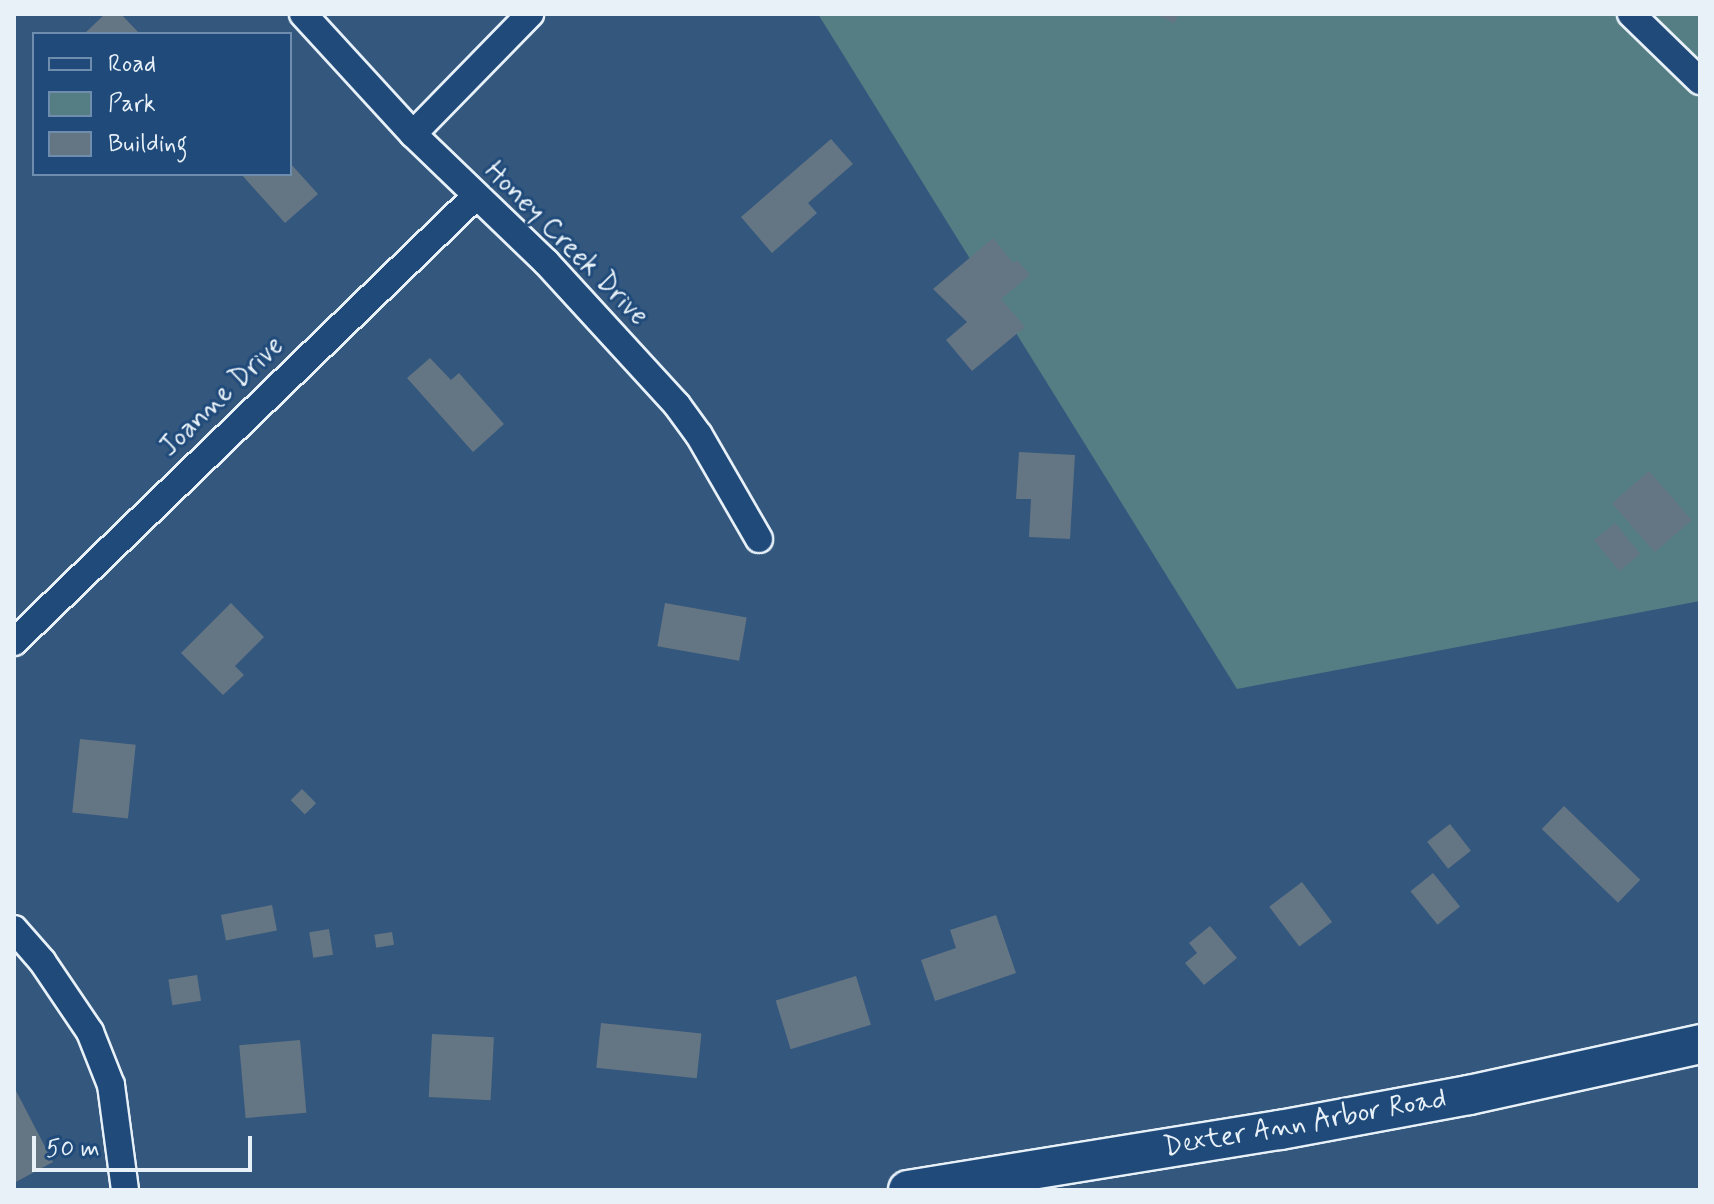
<!DOCTYPE html>
<style>
body{margin:0}
#map{position:relative;width:1714px;height:1204px;overflow:hidden;background:#34577d;font-family:Mynerve,sans-serif}
div>[style]{position:absolute}
.green>*{inset:0;background:#557d84}
.building>*{inset:0;background:#647584;transform-origin:0 0}
.roads{filter:drop-shadow(2px 0 #e8f1f8) drop-shadow(-2px 0 #e8f1f8) drop-shadow(0 2px #e8f1f8) drop-shadow(0 -2px #e8f1f8)}
.minor>*{height:26px;margin:-13px;padding:0 13px;transform-origin:13px;border-radius:13px;background:#1f4a7a}
.secondary>*{height:38px;margin:-19px;padding:0 19px;transform-origin:19px;border-radius:19px;background:#1f4a7a}
span{translate:-50% -50%;white-space:nowrap;text-align:center;line-height:1.15;-webkit-text-stroke:6px #1f4a7a;paint-order:stroke}
.street-label{font-size:28px;color:#e8f1f8}
.frame{position:absolute;inset:0;border:16px solid #e8f1f8;pointer-events:none}
.legend{position:absolute;left:32px;top:32px;width:260px;height:144px;box-sizing:border-box;background:#1f4a7a;border:2px solid #6f8dac;margin:0;padding:10px 14px;list-style:none;font-size:24px;color:#e8f1f8}
.legend li{display:flex;align-items:center;gap:16px;height:40px}
.legend b{width:40px;border:2px solid #6f8dac}
.scale{position:absolute;left:32px;top:1136px;width:220px;height:36px;box-sizing:border-box;border:4px solid #e8f1f8;border-top:0;padding-left:10px;font-size:24px;line-height:28px;white-space:nowrap;color:#e8f1f8;-webkit-text-stroke:6px #1f4a7a;paint-order:stroke}
</style>
<div id="map">
<div class="green">
<i style="clip-path:polygon(818px 14px,1700px 14px,1700px 601px,1237px 689px)"></i>
</div>
<div class="building">
<i style="clip-path:polygon(105px 14px,121px 14px,140px 34px,84px 34px)"></i>
<i style="clip-path:polygon(1155px 14px,1179px 14px,1174px 23px)"></i>
<i style="clip-path:polygon(831px 139px,853px 164px,808px 203px,817px 213px,772px 253px,741px 217px)"></i>
<i style="clip-path:polygon(290px 163px,318px 194px,285px 223px,241px 174px,290px 174px)"></i>
<i style="clip-path:polygon(993px 238px,1013px 263px,1017px 260px,1030px 275px,1001px 299px,1025px 327px,972px 371px,946px 340px,967px 322px,933px 289px)"></i>
<i style="clip-path:polygon(430px 358px,451px 380px,459px 373px,504px 424px,473px 452px,407px 378px)"></i>
<i style="clip-path:polygon(1019px 452px,1075px 455px,1070px 539px,1029px 537px,1031px 499px,1016px 499px)"></i>
<i style="left:1649px;top:471px;width:65px;height:49px;rotate:49deg"></i>
<i style="left:1615px;top:523px;width:40px;height:27px;rotate:51deg"></i>
<i style="clip-path:polygon(231px 603px,264px 637px,235px 666px,244px 675px,223px 695px,181px 653px)"></i>
<i style="left:665px;top:603px;width:83px;height:44px;rotate:10deg"></i>
<i style="left:80px;top:739px;width:56px;height:74px;rotate:6deg"></i>
<i style="left:302px;top:789px;width:20px;height:16px;rotate:45deg"></i>
<i style="left:1564px;top:806px;width:106px;height:32px;rotate:44deg"></i>
<i style="left:1450px;top:824px;width:34px;height:29px;rotate:52deg"></i>
<i style="left:1433px;top:873px;width:43px;height:29px;rotate:51deg"></i>
<i style="left:1302px;top:882px;width:50px;height:41px;rotate:53deg"></i>
<i style="left:272px;top:905px;width:26px;height:52px;rotate:79deg"></i>
<i style="clip-path:polygon(996px 915px,1016px 973px,935px 1001px,921px 960px,956px 948px,950px 930px)"></i>
<i style="clip-path:polygon(1210px 926px,1237px 958px,1204px 985px,1185px 963px,1197px 953px,1189px 943px)"></i>
<i style="left:329px;top:929px;width:26px;height:20px;rotate:81deg"></i>
<i style="left:392px;top:932px;width:13px;height:18px;rotate:81deg"></i>
<i style="left:197px;top:975px;width:26px;height:29px;rotate:81deg"></i>
<i style="left:856px;top:976px;width:51px;height:84px;rotate:73deg"></i>
<i style="left:601px;top:1023px;width:101px;height:45px;rotate:6deg"></i>
<i style="left:432px;top:1034px;width:62px;height:63px;rotate:3deg"></i>
<i style="left:300px;top:1040px;width:73px;height:61px;rotate:85deg"></i>
<i style="clip-path:polygon(14px 1087px,53px 1162px,14px 1183px)"></i>
</div>
<div class="roads">
<div class="minor">
<i style="left:303px;top:14px;width:163px;rotate:47.5deg"></i>
<i style="left:413px;top:134px;width:185px;rotate:43.9deg"></i>
<i style="left:546px;top:262px;width:194px;rotate:47.5deg"></i>
<i style="left:677px;top:405px;width:37px;rotate:54deg"></i>
<i style="left:699px;top:435px;width:120px;rotate:60deg"></i>
<i style="left:1631px;top:14px;width:96px;rotate:44.2deg"></i>
<i style="left:413px;top:134px;width:168px;rotate:-45.7deg"></i>
<i style="left:14px;top:642px;width:641px;rotate:-43.99deg"></i>
<i style="left:14px;top:929px;width:43px;rotate:48.8deg"></i>
<i style="left:42px;top:961px;width:86px;rotate:55.9deg"></i>
<i style="left:90px;top:1032px;width:57px;rotate:68.4deg"></i>
<i style="left:111px;top:1085px;width:106px;rotate:82.4deg"></i>
</div>
<div class="secondary">
<i style="left:908px;top:1190px;width:377px;rotate:-9.2deg"></i>
<i style="left:1280px;top:1130px;width:192px;rotate:-10.5deg"></i>
<i style="left:1469px;top:1095px;width:237px;rotate:-12.4deg"></i>
</div>
</div>
<div class="street-label">
<span style="left:566px;top:244px;rotate:45deg">Honey Creek Drive</span>
<span style="left:222px;top:397px;rotate:-44deg">Joanne Drive</span>
<span style="left:1305px;top:1124px;rotate:-10deg">Dexter Ann Arbor Road</span>
</div>
<div class="frame"></div>
<ul class="legend">
<li><b style="height:10px;background:#1f4a7a"></b>Road</li>
<li><b style="height:22px;background:#557d84"></b>Park</li>
<li><b style="height:22px;background:#647584"></b>Building</li>
</ul>
<div class="scale">50 m</div>
</div>
